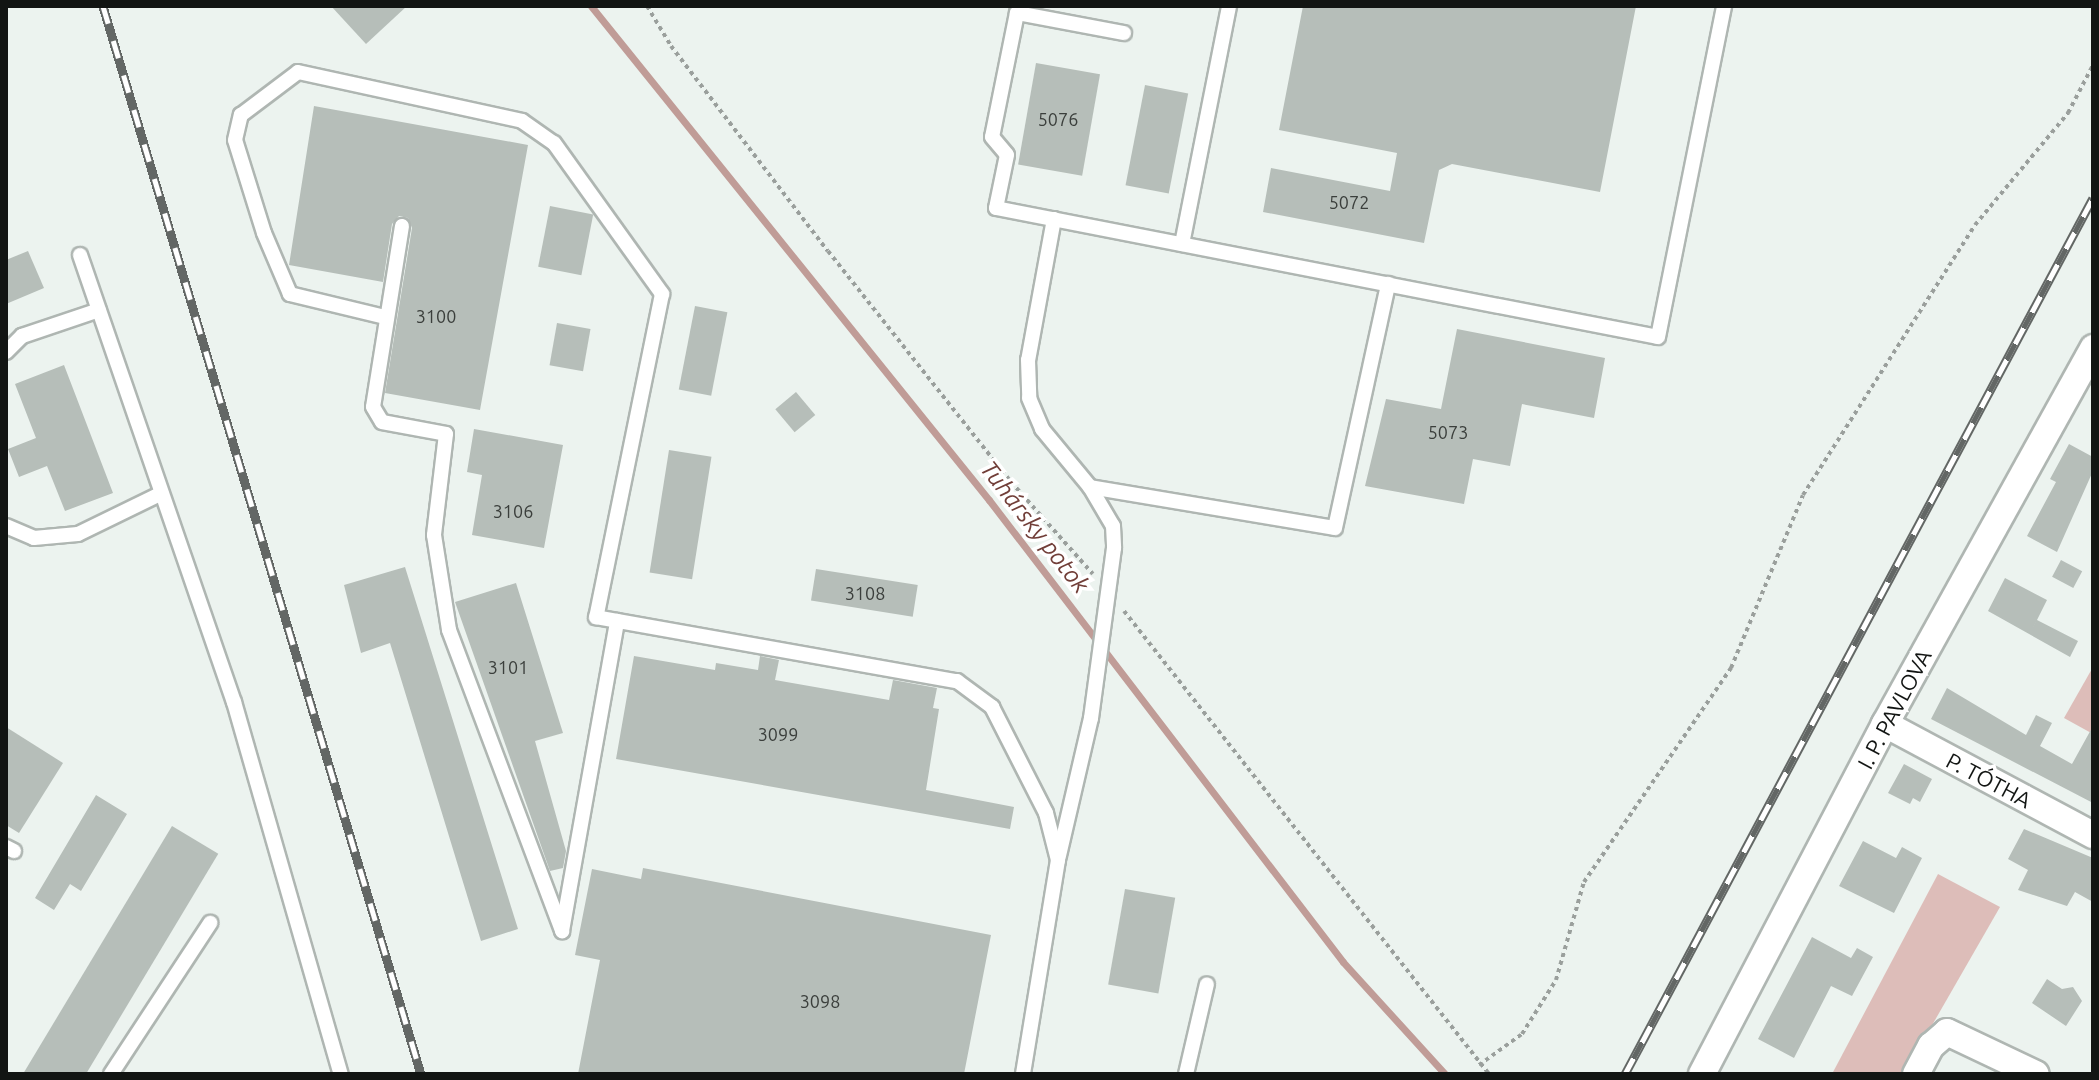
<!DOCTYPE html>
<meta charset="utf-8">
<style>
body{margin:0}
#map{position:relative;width:2099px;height:1080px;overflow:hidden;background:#ecf3ef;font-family:Ubuntu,sans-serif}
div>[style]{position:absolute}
.green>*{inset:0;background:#ddbdb9}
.stream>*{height:7px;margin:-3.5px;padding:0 3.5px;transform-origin:3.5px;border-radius:3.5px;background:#c09c97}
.building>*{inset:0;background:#b6beb9;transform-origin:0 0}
.path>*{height:4px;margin-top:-2px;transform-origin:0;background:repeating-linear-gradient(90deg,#9a9f9c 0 4px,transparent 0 8px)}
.roads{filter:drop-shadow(2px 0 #afb6b2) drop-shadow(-2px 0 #afb6b2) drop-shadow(0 2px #afb6b2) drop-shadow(0 -2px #afb6b2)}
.lane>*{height:14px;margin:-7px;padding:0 7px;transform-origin:7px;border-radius:7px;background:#fff}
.street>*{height:26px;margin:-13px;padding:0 13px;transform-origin:13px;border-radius:13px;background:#fff}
.rail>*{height:9px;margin-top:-4.5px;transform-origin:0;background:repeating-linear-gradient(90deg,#fff 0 18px,#636765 0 36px);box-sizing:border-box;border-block:2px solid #636765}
span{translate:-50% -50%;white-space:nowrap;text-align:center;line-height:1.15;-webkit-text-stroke:7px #fff;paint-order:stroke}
.number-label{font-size:18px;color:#3b3f3c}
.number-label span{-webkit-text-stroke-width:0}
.street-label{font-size:22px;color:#121513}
.water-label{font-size:24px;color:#713e38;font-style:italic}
.frame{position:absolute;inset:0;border:8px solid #121513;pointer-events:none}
</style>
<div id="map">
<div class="green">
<i style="clip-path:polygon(2093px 667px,2093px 734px,2064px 718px)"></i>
<i style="clip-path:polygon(1938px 874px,2000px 907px,1904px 1074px,1832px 1074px)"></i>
</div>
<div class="stream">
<i style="left:591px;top:6px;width:634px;rotate:51.14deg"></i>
<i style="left:989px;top:500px;width:582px;rotate:52.54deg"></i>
<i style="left:1343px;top:962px;width:151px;rotate:47.7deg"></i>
</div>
<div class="building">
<i style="clip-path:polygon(331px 6px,407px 6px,366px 44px)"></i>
<i style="clip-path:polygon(1303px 6px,1636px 6px,1600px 192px,1452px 164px,1439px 170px,1424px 243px,1263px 212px,1271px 168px,1390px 191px,1397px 153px,1279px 130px)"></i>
<i style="left:1036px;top:63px;width:65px;height:103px;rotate:10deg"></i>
<i style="left:1145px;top:85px;width:44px;height:102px;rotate:11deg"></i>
<i style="clip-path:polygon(314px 106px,528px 145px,480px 410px,385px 393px,412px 228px,408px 218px,399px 216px,392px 224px,383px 282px,289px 265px)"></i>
<i style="left:550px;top:206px;width:44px;height:62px;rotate:11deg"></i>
<i style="clip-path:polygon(28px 251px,44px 288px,6px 304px,6px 260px)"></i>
<i style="left:695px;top:306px;width:33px;height:85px;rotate:11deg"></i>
<i style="left:557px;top:323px;width:34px;height:43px;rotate:10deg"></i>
<i style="clip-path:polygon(1457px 329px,1605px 358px,1594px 418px,1522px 404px,1510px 466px,1473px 459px,1464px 504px,1365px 486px,1386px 399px,1441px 409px)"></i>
<i style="clip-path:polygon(64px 365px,113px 493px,65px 511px,47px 466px,19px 477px,8px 449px,36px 438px,15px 384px)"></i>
<i style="left:796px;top:392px;width:30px;height:27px;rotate:50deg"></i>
<i style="clip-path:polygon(474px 429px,563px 445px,544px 548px,472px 535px,482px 475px,467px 472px)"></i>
<i style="clip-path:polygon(2069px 444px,2093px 457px,2093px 471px,2057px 552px,2027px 536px,2056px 482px,2050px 479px)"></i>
<i style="left:669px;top:450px;width:43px;height:124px;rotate:9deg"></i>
<i style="left:2061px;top:560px;width:24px;height:19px;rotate:28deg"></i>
<i style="clip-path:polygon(405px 567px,518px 929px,481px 941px,390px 643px,361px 653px,344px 585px)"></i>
<i style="left:816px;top:569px;width:103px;height:32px;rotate:9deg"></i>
<i style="clip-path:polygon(2005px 578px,2047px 600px,2032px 630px,2037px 620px,2078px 641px,2070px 657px,1988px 611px)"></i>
<i style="clip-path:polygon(516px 583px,563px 733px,535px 741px,566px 851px,563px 868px,550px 871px,455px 602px)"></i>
<i style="clip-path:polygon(634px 656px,715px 670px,716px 663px,758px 670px,760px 656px,779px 660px,775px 680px,889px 700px,893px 680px,937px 688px,933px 708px,939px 709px,926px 790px,1014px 807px,1010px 829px,616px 759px)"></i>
<i style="clip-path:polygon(1947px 688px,2026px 735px,2036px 715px,2052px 723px,2040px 746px,2072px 764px,2093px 726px,2093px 803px,1931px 719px)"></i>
<i style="clip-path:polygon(6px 727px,63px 763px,19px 833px,6px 825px)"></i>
<i style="clip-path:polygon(1904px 764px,1932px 779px,1920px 802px,1913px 798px,1910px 804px,1888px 793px)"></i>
<i style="clip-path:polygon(96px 795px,127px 814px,81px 891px,70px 884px,54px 910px,35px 898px)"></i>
<i style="left:172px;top:826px;width:54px;height:294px;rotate:31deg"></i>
<i style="clip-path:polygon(2024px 829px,2093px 858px,2093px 902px,2075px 892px,2067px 906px,2018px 890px,2028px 870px,2008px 859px)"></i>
<i style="clip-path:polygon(1863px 841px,1896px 858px,1902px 847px,1922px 858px,1894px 913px,1839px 886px)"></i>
<i style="clip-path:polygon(643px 868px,991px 935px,964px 1074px,578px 1074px,600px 960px,575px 955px,592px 869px,641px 879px)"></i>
<i style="left:1125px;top:889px;width:51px;height:97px;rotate:10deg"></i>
<i style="clip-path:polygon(1812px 937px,1851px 958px,1857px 948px,1873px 957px,1852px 996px,1831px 986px,1794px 1058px,1758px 1039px)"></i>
<i style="clip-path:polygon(2047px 979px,2062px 989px,2073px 987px,2082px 1001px,2066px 1026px,2032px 1003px)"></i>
</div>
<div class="path">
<i style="left:647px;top:6px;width:47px;rotate:59deg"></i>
<i style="left:671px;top:46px;width:258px;rotate:52.6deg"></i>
<i style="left:828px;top:251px;width:295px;rotate:51.6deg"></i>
<i style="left:1011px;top:482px;width:123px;rotate:48.3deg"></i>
<i style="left:1124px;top:611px;width:590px;rotate:51.75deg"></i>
<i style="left:1479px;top:1065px;width:53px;rotate:-35.8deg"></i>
<i style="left:1522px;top:1034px;width:64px;rotate:-57.8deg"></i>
<i style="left:1556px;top:980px;width:102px;rotate:-74.1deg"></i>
<i style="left:1584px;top:882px;width:260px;rotate:-55.5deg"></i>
<i style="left:1731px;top:668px;width:187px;rotate:-67.4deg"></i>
<i style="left:1803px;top:495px;width:320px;rotate:-57.5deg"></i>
<i style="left:1975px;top:225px;width:146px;rotate:-50.3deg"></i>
<i style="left:2068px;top:113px;width:54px;rotate:-62.5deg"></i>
</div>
<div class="roads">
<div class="lane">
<i style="left:1124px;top:33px;width:109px;rotate:-169.4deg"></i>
<i style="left:1017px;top:13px;width:126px;rotate:101.4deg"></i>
<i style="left:992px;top:137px;width:23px;rotate:50deg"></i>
<i style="left:1007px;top:155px;width:54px;rotate:101.7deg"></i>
<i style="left:996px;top:208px;width:674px;rotate:11.03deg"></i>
<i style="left:1658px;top:337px;width:338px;rotate:-78.7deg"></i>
<i style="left:1054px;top:219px;width:143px;rotate:100.4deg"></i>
<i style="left:1028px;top:360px;width:38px;rotate:88deg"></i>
<i style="left:1029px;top:398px;width:34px;rotate:67deg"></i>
<i style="left:1042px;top:429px;width:75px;rotate:50.4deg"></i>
<i style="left:1090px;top:487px;width:45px;rotate:59.5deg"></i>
<i style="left:1113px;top:526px;width:22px;rotate:87deg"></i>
<i style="left:1114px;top:548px;width:172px;rotate:97.7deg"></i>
<i style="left:1091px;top:718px;width:142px;rotate:103.1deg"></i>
<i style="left:402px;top:226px;width:183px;rotate:99.1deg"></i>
<i style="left:373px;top:407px;width:17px;rotate:59deg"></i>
<i style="left:382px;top:422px;width:65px;rotate:10.6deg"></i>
<i style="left:446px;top:434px;width:102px;rotate:96.8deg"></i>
<i style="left:434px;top:535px;width:96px;rotate:81deg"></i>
<i style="left:449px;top:630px;width:322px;rotate:69.4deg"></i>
<i style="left:562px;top:931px;width:315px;rotate:-79.9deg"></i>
<i style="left:1182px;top:244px;width:243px;rotate:-78.8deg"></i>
<i style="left:80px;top:255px;width:473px;rotate:71deg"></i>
<i style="left:234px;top:702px;width:387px;rotate:74deg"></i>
<i style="left:385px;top:317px;width:98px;rotate:-166.4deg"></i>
<i style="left:290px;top:294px;width:66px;rotate:-113.1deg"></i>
<i style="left:264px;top:233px;width:97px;rotate:-107.3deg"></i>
<i style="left:235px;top:140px;width:26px;rotate:-77deg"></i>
<i style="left:241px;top:115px;width:71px;rotate:-37deg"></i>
<i style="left:298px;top:72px;width:229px;rotate:12.3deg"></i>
<i style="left:522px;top:121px;width:39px;rotate:35deg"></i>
<i style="left:554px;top:143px;width:186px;rotate:54.4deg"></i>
<i style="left:662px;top:294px;width:330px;rotate:101.5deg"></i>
<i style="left:596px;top:617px;width:367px;rotate:10.1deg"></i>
<i style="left:957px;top:681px;width:44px;rotate:36.6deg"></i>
<i style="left:992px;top:707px;width:119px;rotate:63deg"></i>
<i style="left:1046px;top:813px;width:49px;rotate:75.7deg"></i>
<i style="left:1058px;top:860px;width:217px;rotate:99.3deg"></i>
<i style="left:6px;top:352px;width:23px;rotate:-45deg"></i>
<i style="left:22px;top:336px;width:81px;rotate:-18.7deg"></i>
<i style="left:1090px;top:487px;width:248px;rotate:9.5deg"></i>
<i style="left:1335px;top:528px;width:250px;rotate:-77.7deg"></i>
<i style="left:6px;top:526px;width:30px;rotate:23deg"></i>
<i style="left:34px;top:538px;width:44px;rotate:-5.2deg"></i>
<i style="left:78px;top:534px;width:93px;rotate:-26deg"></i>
<i style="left:6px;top:847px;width:9px;rotate:27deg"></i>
<i style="left:111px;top:1074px;width:181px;rotate:-56.7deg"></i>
<i style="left:1186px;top:1074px;width:92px;rotate:-76.9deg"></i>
</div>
<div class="street">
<i style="left:1885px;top:724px;width:236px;rotate:28.1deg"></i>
<i style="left:1702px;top:1074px;width:395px;rotate:-62.4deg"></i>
<i style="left:1885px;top:724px;width:430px;rotate:-61deg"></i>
<i style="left:1916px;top:1074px;width:32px;rotate:-62deg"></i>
<i style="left:1931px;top:1046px;width:21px;rotate:-41deg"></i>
<i style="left:1947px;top:1032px;width:98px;rotate:25.3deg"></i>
</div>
</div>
<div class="rail">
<i style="left:103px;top:6px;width:1114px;rotate:73.42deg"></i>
<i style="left:1625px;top:1074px;width:993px;rotate:-61.89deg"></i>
</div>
<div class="number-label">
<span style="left:1058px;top:119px">5076</span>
<span style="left:1349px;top:202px">5072</span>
<span style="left:436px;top:316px">3100</span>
<span style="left:1448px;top:432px">5073</span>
<span style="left:513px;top:511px">3106</span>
<span style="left:865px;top:593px">3108</span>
<span style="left:508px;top:667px">3101</span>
<span style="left:778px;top:734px">3099</span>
<span style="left:820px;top:1001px">3098</span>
</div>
<div class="street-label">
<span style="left:1894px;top:709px;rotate:-62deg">I. P. PAVLOVA</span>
<span style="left:1989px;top:780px;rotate:28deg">P. TÓTHA</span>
</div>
<div class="water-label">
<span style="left:1035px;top:527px;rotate:52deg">Tuhársky potok</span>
</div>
<div class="frame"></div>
</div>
